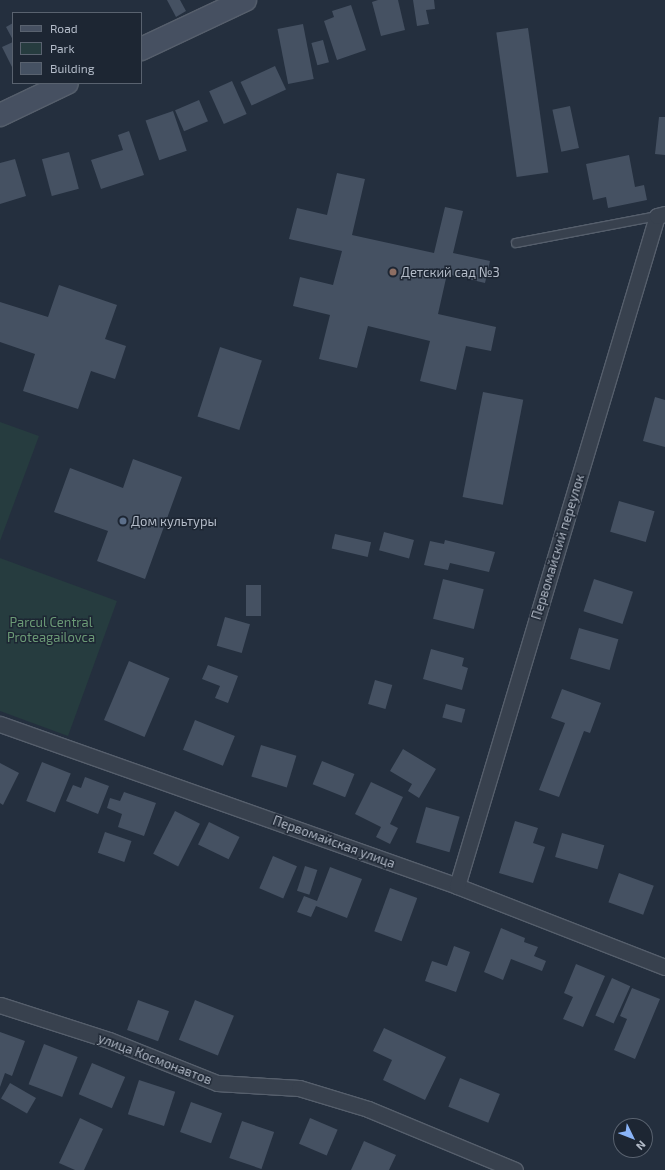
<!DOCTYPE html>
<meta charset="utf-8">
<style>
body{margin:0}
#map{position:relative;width:665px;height:1170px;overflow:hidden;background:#242f3e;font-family:"Exo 2",sans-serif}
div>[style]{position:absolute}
.green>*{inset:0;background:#263c3f}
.building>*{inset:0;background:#455162;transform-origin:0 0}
.roads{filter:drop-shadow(1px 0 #565f6c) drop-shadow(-1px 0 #565f6c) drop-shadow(0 1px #565f6c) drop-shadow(0 -1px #565f6c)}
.lane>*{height:8px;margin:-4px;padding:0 4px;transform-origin:4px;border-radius:4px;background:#38414e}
.street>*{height:15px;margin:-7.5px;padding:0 7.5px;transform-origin:7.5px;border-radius:7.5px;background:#38414e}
.secondary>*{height:22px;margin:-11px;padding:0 11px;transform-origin:11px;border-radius:11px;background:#465061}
.dots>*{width:11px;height:11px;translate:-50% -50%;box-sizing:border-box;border:2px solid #1d2633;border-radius:50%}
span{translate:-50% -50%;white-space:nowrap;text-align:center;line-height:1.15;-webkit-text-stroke:3px #1d2633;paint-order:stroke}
.poi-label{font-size:13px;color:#b4bcc9}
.left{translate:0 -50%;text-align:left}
.street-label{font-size:13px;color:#b4bcc9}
.park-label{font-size:13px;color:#6b9a76}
.legend{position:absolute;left:12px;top:12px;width:130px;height:72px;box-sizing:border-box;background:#1d2633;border:1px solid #59626f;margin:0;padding:5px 7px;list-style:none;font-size:12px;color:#b4bcc9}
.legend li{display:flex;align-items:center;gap:8px;height:20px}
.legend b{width:20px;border:1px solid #59626f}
.north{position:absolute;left:613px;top:1118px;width:40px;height:40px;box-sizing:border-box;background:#1d2633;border:1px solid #59626f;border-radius:50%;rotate:133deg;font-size:11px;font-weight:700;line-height:16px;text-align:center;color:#b4bcc9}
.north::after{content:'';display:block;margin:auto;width:14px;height:18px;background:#8ab4f8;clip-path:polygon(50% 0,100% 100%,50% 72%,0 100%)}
</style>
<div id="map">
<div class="green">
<i style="clip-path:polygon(0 422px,39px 436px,0 541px)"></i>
<i style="clip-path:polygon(0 558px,117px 601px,68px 736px,0 711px)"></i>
</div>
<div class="building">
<i style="clip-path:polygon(167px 0,180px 0,186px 11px,176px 17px)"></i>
<i style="clip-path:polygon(378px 0,398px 0,405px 30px,381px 36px,372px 2px)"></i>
<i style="clip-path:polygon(413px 0,434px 0,435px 9px,426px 10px,429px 24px,417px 26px)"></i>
<i style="clip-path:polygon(351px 5px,366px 50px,337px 60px,324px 21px,334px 17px,332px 11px)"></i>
<i style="clip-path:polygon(13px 23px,13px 40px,6px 27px)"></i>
<i style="left:303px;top:24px;width:56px;height:26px;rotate:79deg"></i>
<i style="left:528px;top:28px;width:146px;height:32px;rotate:82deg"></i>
<i style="left:323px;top:40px;width:23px;height:12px;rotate:75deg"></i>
<i style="clip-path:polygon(13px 42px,13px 69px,2px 47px)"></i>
<i style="left:275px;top:66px;width:26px;height:38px;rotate:65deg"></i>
<i style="left:232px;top:81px;width:36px;height:25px;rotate:66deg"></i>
<i style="left:199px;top:100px;width:23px;height:26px;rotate:67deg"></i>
<i style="left:570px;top:106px;width:43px;height:18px;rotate:78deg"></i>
<i style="left:173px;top:111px;width:42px;height:29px;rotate:71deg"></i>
<i style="clip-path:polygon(659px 117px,665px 117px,665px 155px,655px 154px)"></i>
<i style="clip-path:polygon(129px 131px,144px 175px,101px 189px,91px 160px,123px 150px,118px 135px)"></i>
<i style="left:69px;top:152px;width:38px;height:28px;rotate:75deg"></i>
<i style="clip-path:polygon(629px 155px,635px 187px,644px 185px,647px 200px,608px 208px,606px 197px,593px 200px,586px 164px)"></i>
<i style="clip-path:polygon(15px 159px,26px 196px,0 204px,0 163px)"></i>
<i style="clip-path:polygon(337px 173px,365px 179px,352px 235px,434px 253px,445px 207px,463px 211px,453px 253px,490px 261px,485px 283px,447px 274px,438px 314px,496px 327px,491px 351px,466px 346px,456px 390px,420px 381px,430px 341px,368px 326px,357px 368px,319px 359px,330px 315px,293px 306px,300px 277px,333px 285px,342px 251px,289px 239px,297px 208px,327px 215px)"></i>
<i style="clip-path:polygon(59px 285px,117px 305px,105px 339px,126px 346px,115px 379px,91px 371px,78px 409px,23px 391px,35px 354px,0 342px,0 302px,48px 317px)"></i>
<i style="left:220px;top:347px;width:44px;height:73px;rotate:18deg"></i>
<i style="left:483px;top:392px;width:41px;height:107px;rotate:11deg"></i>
<i style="clip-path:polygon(655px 397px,665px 400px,665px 447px,643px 441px)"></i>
<i style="clip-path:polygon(133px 459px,182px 477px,145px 579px,97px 561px,108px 531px,54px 512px,70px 468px,123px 488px)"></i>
<i style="left:619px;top:501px;width:37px;height:32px;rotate:16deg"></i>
<i style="left:384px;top:532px;width:31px;height:19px;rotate:15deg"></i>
<i style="left:335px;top:534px;width:37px;height:15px;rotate:13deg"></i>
<i style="clip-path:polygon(445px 540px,495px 552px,489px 572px,450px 563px,448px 570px,424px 565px,430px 541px,444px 544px)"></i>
<i style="left:443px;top:579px;width:42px;height:41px;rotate:14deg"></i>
<i style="left:594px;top:579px;width:41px;height:34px;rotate:18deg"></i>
<i style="left:246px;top:585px;width:15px;height:31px"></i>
<i style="left:225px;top:617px;width:26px;height:30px;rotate:16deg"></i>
<i style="left:579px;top:628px;width:41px;height:32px;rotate:16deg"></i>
<i style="clip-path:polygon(431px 649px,464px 658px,462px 666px,468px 668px,462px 690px,423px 679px)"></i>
<i style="left:129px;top:661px;width:44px;height:64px;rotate:23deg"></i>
<i style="clip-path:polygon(208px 665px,238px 676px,228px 703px,215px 698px,220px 686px,202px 679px)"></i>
<i style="left:375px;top:680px;width:18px;height:25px;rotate:16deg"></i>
<i style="clip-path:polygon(562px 689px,601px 703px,590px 733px,584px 731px,559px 797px,539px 790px,565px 723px,551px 718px)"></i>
<i style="left:446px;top:704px;width:20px;height:14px;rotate:15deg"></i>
<i style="left:195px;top:720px;width:43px;height:32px;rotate:22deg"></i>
<i style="left:261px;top:745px;width:37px;height:33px;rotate:17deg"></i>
<i style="clip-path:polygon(403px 749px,436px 769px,419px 798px,408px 791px,412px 784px,390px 771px)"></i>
<i style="left:322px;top:761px;width:35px;height:25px;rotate:22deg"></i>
<i style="left:42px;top:762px;width:31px;height:42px;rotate:22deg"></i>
<i style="clip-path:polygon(0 763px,19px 773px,3px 805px,0 803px)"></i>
<i style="clip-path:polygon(85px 777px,109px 786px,98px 814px,66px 801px,73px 785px,81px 788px)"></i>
<i style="clip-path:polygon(371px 782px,403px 797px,390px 824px,398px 828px,390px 844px,376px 837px,381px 827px,355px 814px)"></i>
<i style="clip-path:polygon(124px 792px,156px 803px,144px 836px,118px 827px,122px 814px,107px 808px,110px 798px,120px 801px)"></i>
<i style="left:426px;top:807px;width:35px;height:37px;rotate:16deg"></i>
<i style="left:175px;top:811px;width:28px;height:48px;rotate:27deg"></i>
<i style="clip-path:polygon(515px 821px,538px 828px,533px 843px,545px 847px,533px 883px,499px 873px)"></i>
<i style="left:209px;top:822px;width:34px;height:25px;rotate:26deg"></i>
<i style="left:105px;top:832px;width:28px;height:22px;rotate:19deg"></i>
<i style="left:562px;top:833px;width:44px;height:25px;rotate:16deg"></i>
<i style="left:273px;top:856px;width:26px;height:35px;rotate:23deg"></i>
<i style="left:305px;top:866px;width:13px;height:26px;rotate:18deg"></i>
<i style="clip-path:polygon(330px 867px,362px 879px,347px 918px,316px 906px,311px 917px,297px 912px,304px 896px,317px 901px)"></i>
<i style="left:619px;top:873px;width:37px;height:31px;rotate:20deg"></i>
<i style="left:390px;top:888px;width:29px;height:46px;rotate:20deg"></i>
<i style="clip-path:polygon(501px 928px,525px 938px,524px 942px,538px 947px,534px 956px,546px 961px,542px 971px,511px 959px,503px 980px,484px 972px)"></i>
<i style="clip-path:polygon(454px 946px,470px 952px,456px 992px,425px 981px,432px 961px,447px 966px)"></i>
<i style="clip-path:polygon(576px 964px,605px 976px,583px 1027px,563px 1019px,573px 997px,564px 993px)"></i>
<i style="left:612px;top:978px;width:20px;height:41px;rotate:24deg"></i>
<i style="clip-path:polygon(632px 988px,660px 999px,635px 1059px,614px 1050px,627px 1019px,620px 1016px)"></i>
<i style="left:138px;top:1000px;width:33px;height:32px;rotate:20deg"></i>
<i style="left:195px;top:1000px;width:42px;height:43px;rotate:22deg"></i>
<i style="clip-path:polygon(384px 1028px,446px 1057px,425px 1100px,383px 1080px,392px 1060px,373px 1051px)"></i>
<i style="clip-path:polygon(0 1032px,25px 1041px,12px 1076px,5px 1073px,0 1087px)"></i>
<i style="left:44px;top:1044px;width:36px;height:43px;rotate:21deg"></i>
<i style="left:92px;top:1063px;width:36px;height:34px;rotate:23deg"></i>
<i style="left:460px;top:1078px;width:43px;height:31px;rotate:22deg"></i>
<i style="left:139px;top:1080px;width:38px;height:36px;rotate:18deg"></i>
<i style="left:10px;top:1083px;width:30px;height:18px;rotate:30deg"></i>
<i style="left:191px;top:1102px;width:33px;height:32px;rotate:20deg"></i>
<i style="clip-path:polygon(80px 1118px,103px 1129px,84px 1170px,75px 1170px,59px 1163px)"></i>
<i style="left:310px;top:1118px;width:30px;height:28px;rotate:23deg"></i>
<i style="left:242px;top:1121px;width:34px;height:39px;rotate:19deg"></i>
<i style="clip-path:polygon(364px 1141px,396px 1155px,389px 1170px,351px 1170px)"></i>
</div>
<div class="roads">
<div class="lane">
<i style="left:516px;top:243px;width:144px;rotate:-10.8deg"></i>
</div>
<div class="street">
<i style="left:0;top:724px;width:485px;rotate:19.5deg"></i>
<i style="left:457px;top:886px;width:223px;rotate:21.3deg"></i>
<i style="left:457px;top:886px;width:699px;rotate:-73.38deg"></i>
<i style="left:657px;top:216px;width:8px;rotate:-14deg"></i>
<i style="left:0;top:1005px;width:114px;rotate:17.8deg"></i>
<i style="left:109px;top:1040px;width:116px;rotate:21.7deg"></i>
<i style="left:217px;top:1083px;width:82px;rotate:3.5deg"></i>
<i style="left:299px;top:1088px;width:72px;rotate:16.9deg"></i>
<i style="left:368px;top:1109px;width:159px;rotate:22.5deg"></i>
</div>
<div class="secondary">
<i style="left:141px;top:49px;width:115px;rotate:-25.2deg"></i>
<i style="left:0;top:115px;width:74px;rotate:-25.5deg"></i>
</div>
</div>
<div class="dots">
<i style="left:393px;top:272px;background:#8d6e63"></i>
<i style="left:123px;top:521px;background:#5c6f8a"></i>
</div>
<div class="poi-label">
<span class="left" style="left:401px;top:272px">Детский сад №3</span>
<span class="left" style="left:131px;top:521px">Дом культуры</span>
</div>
<div class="street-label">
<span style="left:558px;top:547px;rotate:-73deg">Первомайский переулок</span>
<span style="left:334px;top:842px;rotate:20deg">Первомайская улица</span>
<span style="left:155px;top:1059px;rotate:21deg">улица Космонавтов</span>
</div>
<div class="park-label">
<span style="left:51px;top:630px">Parcul Central<br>Proteagailovca</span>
</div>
<ul class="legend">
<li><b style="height:5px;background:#465061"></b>Road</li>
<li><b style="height:11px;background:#263c3f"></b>Park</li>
<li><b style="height:11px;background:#455162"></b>Building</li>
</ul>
<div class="north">N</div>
</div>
